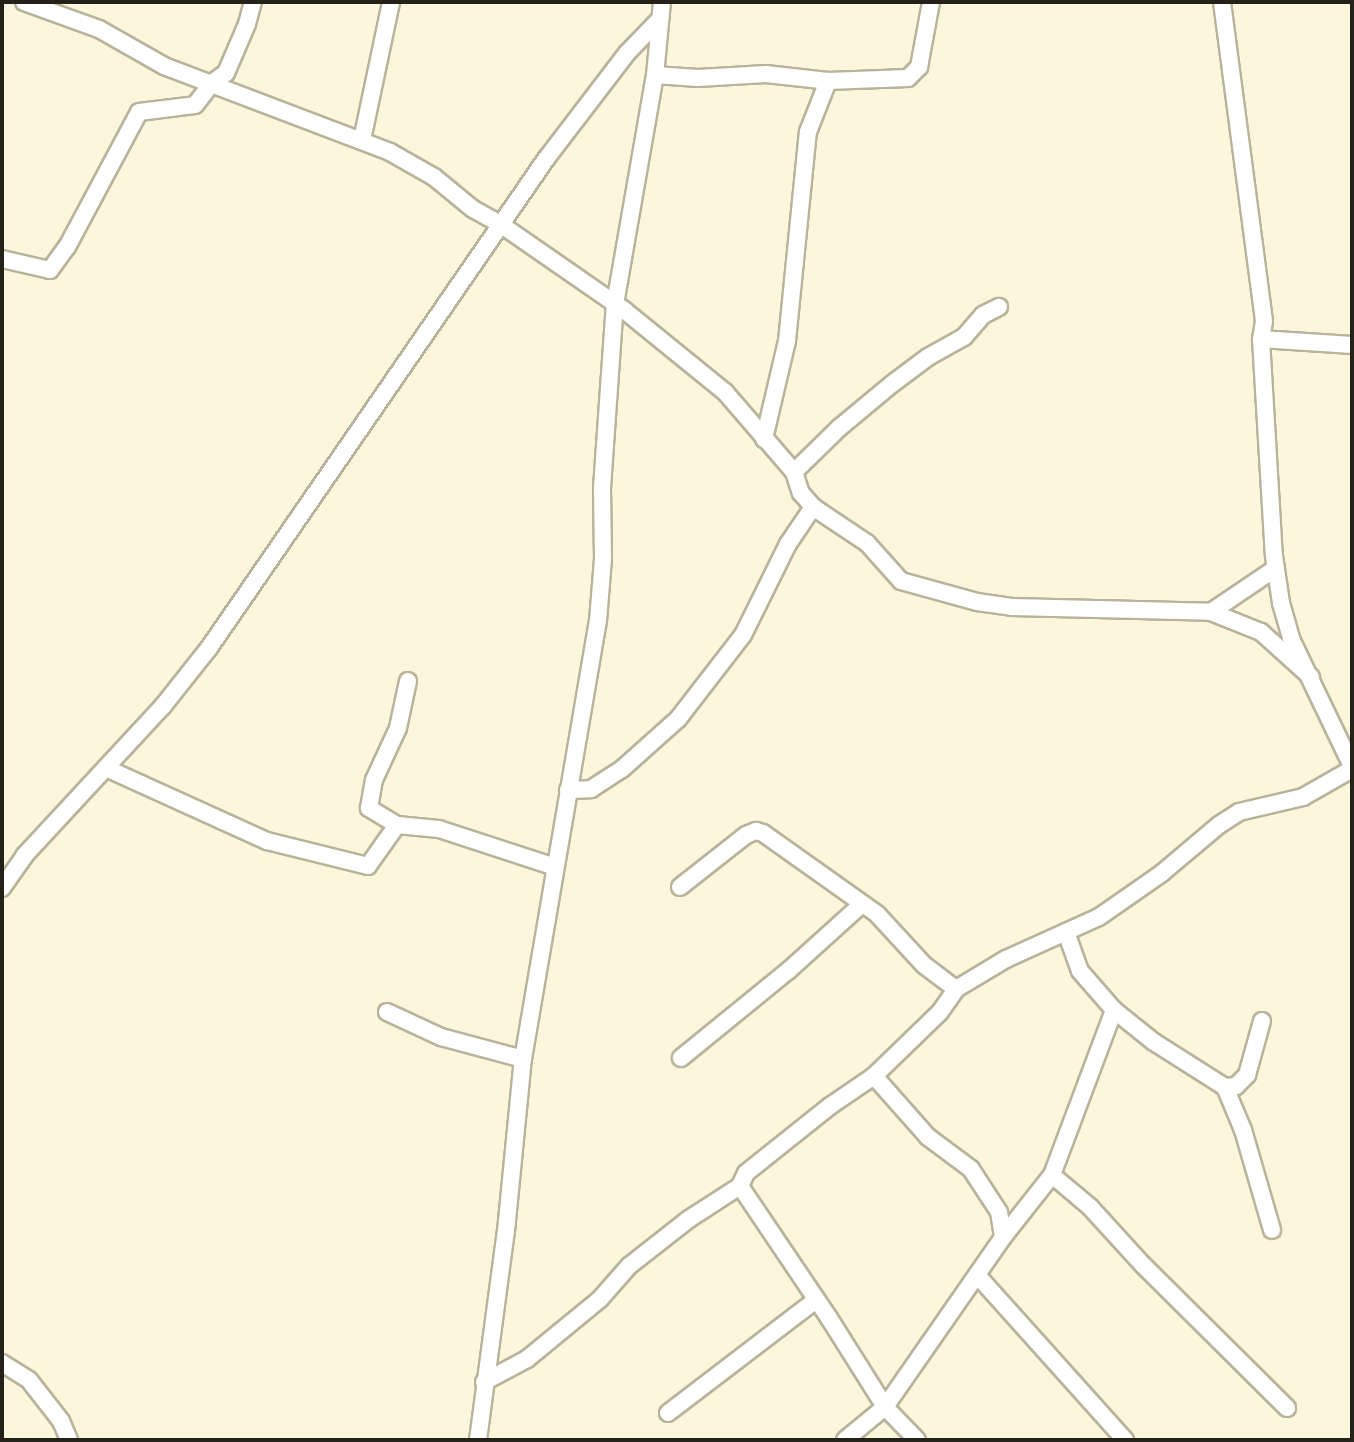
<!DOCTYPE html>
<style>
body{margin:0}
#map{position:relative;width:1354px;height:1442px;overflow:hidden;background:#fcf7dc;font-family:Merriweather,serif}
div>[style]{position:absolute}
.roads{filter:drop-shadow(2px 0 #b8b39a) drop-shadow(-2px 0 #b8b39a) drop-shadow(0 2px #b8b39a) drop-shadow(0 -2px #b8b39a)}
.street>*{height:16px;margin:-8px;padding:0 8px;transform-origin:8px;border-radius:8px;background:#fff}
span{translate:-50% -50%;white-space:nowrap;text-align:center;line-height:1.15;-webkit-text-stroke:7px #fcf7dc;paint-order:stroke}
.frame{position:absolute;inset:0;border:4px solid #232118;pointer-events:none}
</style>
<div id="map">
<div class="roads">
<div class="street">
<i style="left:24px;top:2px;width:80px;rotate:19.8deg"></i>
<i style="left:99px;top:29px;width:75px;rotate:29.6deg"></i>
<i style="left:164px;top:66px;width:242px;rotate:20.8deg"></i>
<i style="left:390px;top:152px;width:51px;rotate:29.6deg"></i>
<i style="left:434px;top:177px;width:50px;rotate:39.4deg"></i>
<i style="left:473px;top:209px;width:31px;rotate:29deg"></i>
<i style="left:500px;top:224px;width:151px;rotate:34.7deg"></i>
<i style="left:624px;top:310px;width:130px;rotate:39.1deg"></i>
<i style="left:725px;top:392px;width:106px;rotate:49.2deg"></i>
<i style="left:794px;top:472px;width:22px;rotate:72deg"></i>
<i style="left:801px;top:493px;width:18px;rotate:49deg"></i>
<i style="left:813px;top:507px;width:65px;rotate:33.7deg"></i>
<i style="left:867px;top:543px;width:51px;rotate:48.2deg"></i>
<i style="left:901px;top:581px;width:79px;rotate:15.4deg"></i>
<i style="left:977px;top:602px;width:35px;rotate:8deg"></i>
<i style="left:1012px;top:607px;width:199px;rotate:1.4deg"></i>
<i style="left:1211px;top:612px;width:54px;rotate:21.8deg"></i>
<i style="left:1261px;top:632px;width:67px;rotate:42deg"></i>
<i style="left:1222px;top:2px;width:322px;rotate:82.5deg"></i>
<i style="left:1264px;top:321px;width:18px;rotate:99deg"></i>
<i style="left:1261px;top:339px;width:217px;rotate:86.6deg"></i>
<i style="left:1274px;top:556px;width:48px;rotate:81.5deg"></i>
<i style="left:1281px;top:603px;width:40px;rotate:74deg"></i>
<i style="left:1292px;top:641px;width:139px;rotate:64.4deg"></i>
<i style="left:655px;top:75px;width:43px;rotate:4deg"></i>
<i style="left:698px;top:78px;width:68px;rotate:-3.4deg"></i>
<i style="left:766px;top:74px;width:62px;rotate:6.4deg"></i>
<i style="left:828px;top:81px;width:80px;rotate:-2.1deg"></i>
<i style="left:908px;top:78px;width:16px;rotate:-45deg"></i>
<i style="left:919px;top:67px;width:66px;rotate:-79.5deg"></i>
<i style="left:362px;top:140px;width:141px;rotate:-78.1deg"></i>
<i style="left:2px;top:259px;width:49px;rotate:12.9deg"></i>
<i style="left:50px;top:270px;width:29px;rotate:-54deg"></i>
<i style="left:67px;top:247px;width:153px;rotate:-61.9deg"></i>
<i style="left:139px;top:112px;width:56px;rotate:-7.1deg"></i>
<i style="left:195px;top:105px;width:28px;rotate:-52deg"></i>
<i style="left:212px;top:83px;width:17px;rotate:-36deg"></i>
<i style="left:226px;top:73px;width:53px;rotate:-66.8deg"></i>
<i style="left:247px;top:24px;width:23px;rotate:-75deg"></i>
<i style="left:1261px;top:339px;width:91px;rotate:3.8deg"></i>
<i style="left:764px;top:439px;width:101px;rotate:-76.8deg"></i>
<i style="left:787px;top:341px;width:210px;rotate:-84.3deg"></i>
<i style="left:808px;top:132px;width:55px;rotate:-68.6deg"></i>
<i style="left:794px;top:472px;width:63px;rotate:-44.4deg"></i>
<i style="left:839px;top:428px;width:69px;rotate:-39.7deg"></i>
<i style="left:892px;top:384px;width:45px;rotate:-36.9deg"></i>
<i style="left:928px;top:357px;width:41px;rotate:-29.1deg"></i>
<i style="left:964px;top:337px;width:29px;rotate:-49deg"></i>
<i style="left:983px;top:315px;width:18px;rotate:-27deg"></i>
<i style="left:1211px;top:612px;width:78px;rotate:-34.1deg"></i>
<i style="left:106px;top:768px;width:177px;rotate:24.4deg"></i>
<i style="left:267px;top:841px;width:104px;rotate:13.9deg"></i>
<i style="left:368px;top:866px;width:50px;rotate:-54.7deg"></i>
<i style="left:397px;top:825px;width:42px;rotate:5.4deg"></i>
<i style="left:439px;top:829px;width:122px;rotate:18.1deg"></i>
<i style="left:568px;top:790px;width:23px;rotate:-2deg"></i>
<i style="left:591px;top:789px;width:37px;rotate:-33deg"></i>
<i style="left:622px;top:769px;width:75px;rotate:-41.8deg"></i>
<i style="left:678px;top:719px;width:106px;rotate:-52.3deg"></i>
<i style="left:743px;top:635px;width:102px;rotate:-63.7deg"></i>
<i style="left:788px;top:544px;width:45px;rotate:-56deg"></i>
<i style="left:397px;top:825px;width:33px;rotate:-149deg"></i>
<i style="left:369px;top:808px;width:28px;rotate:-80deg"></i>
<i style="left:374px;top:780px;width:57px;rotate:-65.2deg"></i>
<i style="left:398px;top:728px;width:48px;rotate:-78deg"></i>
<i style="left:680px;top:887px;width:84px;rotate:-38.2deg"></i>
<i style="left:746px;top:835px;width:11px;rotate:-22deg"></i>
<i style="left:756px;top:831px;width:7px;rotate:16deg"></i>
<i style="left:763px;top:833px;width:140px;rotate:35.4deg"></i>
<i style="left:877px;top:914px;width:69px;rotate:47.3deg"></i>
<i style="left:924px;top:965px;width:40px;rotate:37deg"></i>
<i style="left:2px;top:888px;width:39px;rotate:-55deg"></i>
<i style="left:24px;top:856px;width:205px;rotate:-47.2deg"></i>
<i style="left:163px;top:706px;width:74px;rotate:-51.6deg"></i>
<i style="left:209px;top:648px;width:594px;rotate:-55.43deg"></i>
<i style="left:546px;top:159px;width:133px;rotate:-52.6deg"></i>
<i style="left:627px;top:53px;width:46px;rotate:-45.9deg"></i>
<i style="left:1066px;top:932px;width:41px;rotate:70.3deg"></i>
<i style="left:1080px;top:971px;width:52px;rotate:48.9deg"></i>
<i style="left:1114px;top:1010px;width:51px;rotate:38.7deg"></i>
<i style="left:1154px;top:1042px;width:84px;rotate:32.4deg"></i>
<i style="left:1225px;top:1087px;width:11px;rotate:-5deg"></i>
<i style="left:1236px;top:1086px;width:16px;rotate:-45deg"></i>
<i style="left:1247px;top:1075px;width:56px;rotate:-74.5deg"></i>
<i style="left:387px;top:1012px;width:60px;rotate:24.8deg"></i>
<i style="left:441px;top:1037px;width:85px;rotate:15deg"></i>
<i style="left:681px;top:1058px;width:139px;rotate:-39.2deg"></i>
<i style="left:789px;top:970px;width:97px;rotate:-42.1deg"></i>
<i style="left:1225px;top:1087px;width:47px;rotate:67.3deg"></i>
<i style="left:1243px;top:1130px;width:104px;rotate:73.8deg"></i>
<i style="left:1052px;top:1175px;width:50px;rotate:40.1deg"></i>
<i style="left:1090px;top:1207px;width:79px;rotate:47.6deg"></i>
<i style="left:1143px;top:1265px;width:203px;rotate:44.8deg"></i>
<i style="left:740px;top:1186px;width:159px;rotate:56deg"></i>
<i style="left:829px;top:1318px;width:105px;rotate:57.8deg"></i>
<i style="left:885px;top:1407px;width:46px;rotate:45.9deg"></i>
<i style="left:1003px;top:1237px;width:79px;rotate:-51.7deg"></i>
<i style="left:1052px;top:1175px;width:176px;rotate:-69.4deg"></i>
<i style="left:977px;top:1275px;width:222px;rotate:48.1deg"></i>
<i style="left:2px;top:1363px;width:32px;rotate:32deg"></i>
<i style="left:29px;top:1380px;width:52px;rotate:52deg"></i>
<i style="left:61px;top:1421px;width:21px;rotate:67deg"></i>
<i style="left:484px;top:1382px;width:49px;rotate:-28.1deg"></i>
<i style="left:527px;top:1359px;width:94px;rotate:-39.4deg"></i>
<i style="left:600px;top:1299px;width:44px;rotate:-48.7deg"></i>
<i style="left:629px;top:1266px;width:76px;rotate:-38.1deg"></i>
<i style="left:689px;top:1219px;width:61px;rotate:-32.9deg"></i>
<i style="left:740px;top:1186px;width:14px;rotate:-65deg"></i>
<i style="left:746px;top:1173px;width:107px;rotate:-38.6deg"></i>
<i style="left:830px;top:1106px;width:53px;rotate:-34.3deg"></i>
<i style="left:874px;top:1076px;width:92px;rotate:-44.1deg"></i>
<i style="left:940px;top:1012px;width:28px;rotate:-55deg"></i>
<i style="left:956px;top:989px;width:58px;rotate:-31deg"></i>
<i style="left:1006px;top:959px;width:102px;rotate:-24.3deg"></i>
<i style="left:1099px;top:917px;width:77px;rotate:-34.9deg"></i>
<i style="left:1162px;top:873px;width:75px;rotate:-40.1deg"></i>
<i style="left:1219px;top:825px;width:24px;rotate:-33deg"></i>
<i style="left:1239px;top:812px;width:66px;rotate:-13.2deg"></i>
<i style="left:1303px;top:797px;width:56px;rotate:-29.7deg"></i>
<i style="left:668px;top:1413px;width:186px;rotate:-37.4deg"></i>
<i style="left:478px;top:1440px;width:211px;rotate:-82.4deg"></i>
<i style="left:506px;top:1231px;width:173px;rotate:-84.4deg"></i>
<i style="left:523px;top:1059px;width:444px;rotate:-80.3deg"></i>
<i style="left:598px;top:621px;width:62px;rotate:-85.4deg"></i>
<i style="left:603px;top:559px;width:71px;rotate:-90.8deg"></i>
<i style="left:602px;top:488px;width:184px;rotate:-86deg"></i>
<i style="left:615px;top:304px;width:232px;rotate:-80.1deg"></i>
<i style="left:655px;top:75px;width:73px;rotate:-84.5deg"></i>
<i style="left:845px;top:1440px;width:52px;rotate:-39.5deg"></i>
<i style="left:885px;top:1407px;width:207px;rotate:-55.2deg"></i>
<i style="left:1003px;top:1237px;width:25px;rotate:-99deg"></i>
<i style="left:999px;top:1212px;width:51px;rotate:-123.1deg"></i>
<i style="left:971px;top:1169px;width:54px;rotate:-143.3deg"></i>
<i style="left:928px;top:1137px;width:81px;rotate:-131.5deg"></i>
</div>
</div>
<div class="frame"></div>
</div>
